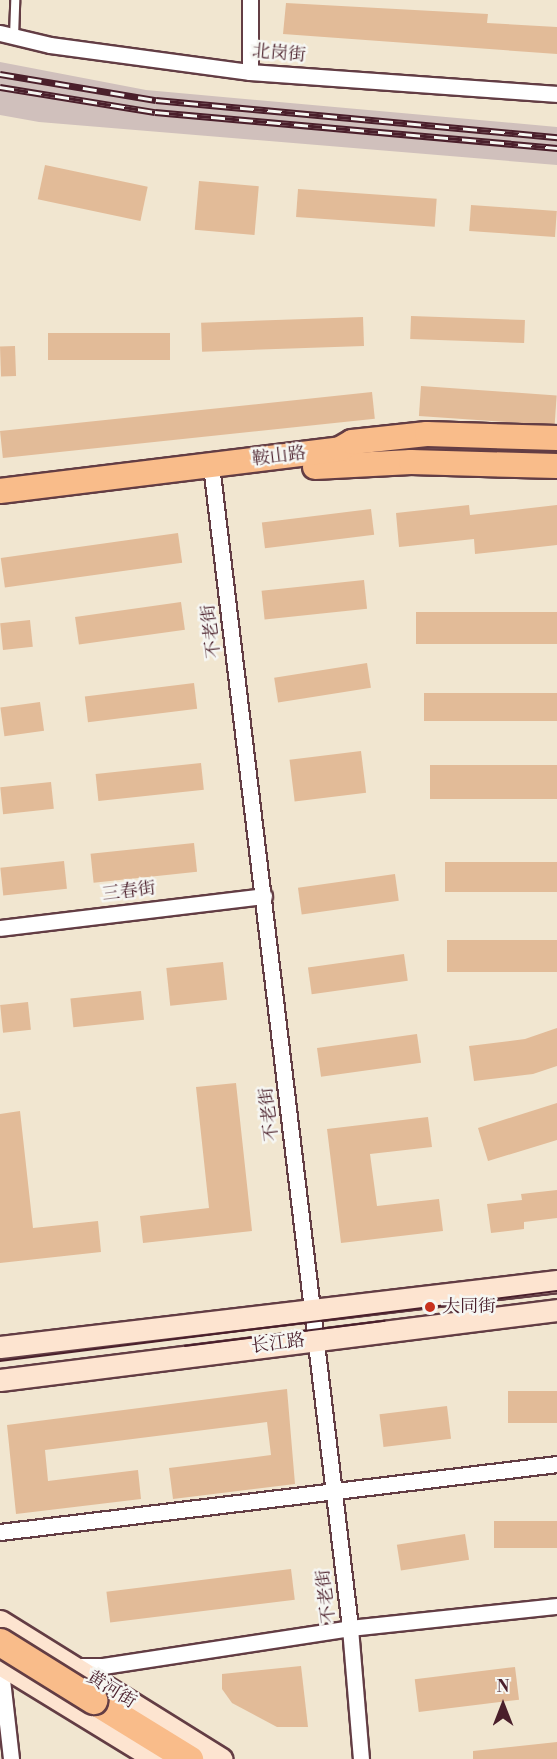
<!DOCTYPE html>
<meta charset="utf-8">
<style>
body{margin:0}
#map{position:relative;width:557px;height:1759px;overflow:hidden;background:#f1e6d0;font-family:"Libre Bodoni","Noto Serif SC",serif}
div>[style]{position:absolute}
.industrial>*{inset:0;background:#d0c0bc}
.building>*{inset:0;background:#e2bb98;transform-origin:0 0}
.roads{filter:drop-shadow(2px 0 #633d44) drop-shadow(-2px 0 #633d44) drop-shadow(0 2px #633d44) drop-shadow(0 -2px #633d44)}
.lane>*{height:8px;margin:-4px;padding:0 4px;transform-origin:4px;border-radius:4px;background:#fff}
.street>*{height:15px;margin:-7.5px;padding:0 7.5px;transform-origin:7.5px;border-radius:7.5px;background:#fff}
.secondary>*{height:21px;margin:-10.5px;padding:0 10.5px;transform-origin:10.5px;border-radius:10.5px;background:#fde4d0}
.primary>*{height:24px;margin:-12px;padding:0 12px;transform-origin:12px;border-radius:12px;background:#f9bc8a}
.highway>*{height:27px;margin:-13.5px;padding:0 13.5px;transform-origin:13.5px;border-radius:13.5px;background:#f9bc8a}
.tram>*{height:1.5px;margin:-0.75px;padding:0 0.75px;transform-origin:0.75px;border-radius:0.75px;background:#4a1f2b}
.rail>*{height:7px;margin-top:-3.5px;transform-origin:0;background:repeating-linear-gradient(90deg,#f6f6f2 0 14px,#4a1f2b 0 28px);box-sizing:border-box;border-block:2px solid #4a1f2b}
.bridges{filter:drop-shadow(2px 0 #633d44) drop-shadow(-2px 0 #633d44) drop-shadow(0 2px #633d44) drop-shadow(0 -2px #633d44)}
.highway-bridge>*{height:27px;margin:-13.5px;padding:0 13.5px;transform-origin:13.5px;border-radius:13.5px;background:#f9bc8a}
.dots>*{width:16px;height:16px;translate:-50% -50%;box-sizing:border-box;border:3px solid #f6f6f2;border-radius:50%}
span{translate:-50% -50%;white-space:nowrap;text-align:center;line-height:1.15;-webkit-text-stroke:5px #f6f6f2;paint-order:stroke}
.street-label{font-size:18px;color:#4a1f2b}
.poi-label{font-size:18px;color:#4a1f2b}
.left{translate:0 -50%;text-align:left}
.north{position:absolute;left:473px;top:1675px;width:60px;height:60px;-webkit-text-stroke:4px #f6f6f2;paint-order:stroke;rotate:0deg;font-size:16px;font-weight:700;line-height:24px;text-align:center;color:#4a1f2b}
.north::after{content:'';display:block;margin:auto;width:21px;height:27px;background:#4a1f2b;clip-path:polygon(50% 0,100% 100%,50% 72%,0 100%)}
</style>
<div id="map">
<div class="industrial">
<i style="clip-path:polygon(0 62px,146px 90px,557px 127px,557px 165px,39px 122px,0 115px)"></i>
</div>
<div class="building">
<i style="clip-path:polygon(286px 3px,488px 14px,487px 23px,557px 27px,557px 54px,283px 34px)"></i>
<i style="left:45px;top:165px;width:105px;height:35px;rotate:12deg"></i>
<i style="left:199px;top:181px;width:60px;height:49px;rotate:5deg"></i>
<i style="left:298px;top:189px;width:139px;height:28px;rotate:4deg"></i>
<i style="left:471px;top:205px;width:86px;height:26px;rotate:4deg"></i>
<i style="left:411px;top:316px;width:114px;height:23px;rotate:2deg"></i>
<i style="left:363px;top:317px;width:29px;height:162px;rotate:88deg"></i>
<i style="left:170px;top:333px;width:27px;height:122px;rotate:90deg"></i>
<i style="left:15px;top:346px;width:30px;height:15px;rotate:88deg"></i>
<i style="left:421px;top:386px;width:136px;height:30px;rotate:4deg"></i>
<i style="left:372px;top:392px;width:27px;height:374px;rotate:84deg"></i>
<i style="clip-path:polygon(469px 505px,470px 515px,557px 505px,557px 545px,475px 554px,474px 539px,399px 547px,396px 513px)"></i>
<i style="left:371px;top:509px;width:26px;height:110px;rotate:83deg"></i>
<i style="left:178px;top:533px;width:30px;height:179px;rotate:82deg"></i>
<i style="left:364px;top:580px;width:29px;height:103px;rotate:84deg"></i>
<i style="left:181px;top:602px;width:28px;height:107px;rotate:82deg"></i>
<i style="left:557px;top:612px;width:32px;height:141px;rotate:90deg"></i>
<i style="left:30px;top:620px;width:27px;height:30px;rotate:84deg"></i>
<i style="left:367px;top:663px;width:25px;height:94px;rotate:81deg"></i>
<i style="left:194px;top:683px;width:26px;height:110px;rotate:83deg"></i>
<i style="left:557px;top:693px;width:28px;height:133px;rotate:90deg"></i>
<i style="left:40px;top:702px;width:29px;height:40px;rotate:82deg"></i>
<i style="left:361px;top:751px;width:42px;height:72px;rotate:83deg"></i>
<i style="left:201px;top:763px;width:27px;height:106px;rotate:84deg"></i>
<i style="left:557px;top:765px;width:34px;height:127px;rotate:90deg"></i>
<i style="left:51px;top:782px;width:27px;height:51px;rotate:84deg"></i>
<i style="left:194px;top:843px;width:29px;height:104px;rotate:84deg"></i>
<i style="left:64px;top:861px;width:28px;height:64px;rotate:84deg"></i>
<i style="left:557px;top:862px;width:30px;height:112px;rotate:90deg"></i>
<i style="left:395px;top:874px;width:27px;height:98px;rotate:82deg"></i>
<i style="left:557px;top:940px;width:32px;height:110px;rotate:90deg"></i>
<i style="left:404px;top:954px;width:27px;height:97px;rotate:82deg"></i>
<i style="left:223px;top:962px;width:38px;height:57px;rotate:84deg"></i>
<i style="left:141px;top:991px;width:29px;height:71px;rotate:84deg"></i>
<i style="left:28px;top:1002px;width:28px;height:28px;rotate:84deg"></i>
<i style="clip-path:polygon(557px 1028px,557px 1066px,533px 1074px,474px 1081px,469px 1046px,525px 1039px)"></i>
<i style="left:417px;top:1034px;width:29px;height:101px;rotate:82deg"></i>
<i style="clip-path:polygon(236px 1083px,252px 1231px,143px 1243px,140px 1216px,209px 1208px,196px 1087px)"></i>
<i style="clip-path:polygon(557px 1103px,557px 1140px,488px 1161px,478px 1128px)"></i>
<i style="clip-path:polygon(20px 1111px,33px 1228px,98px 1221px,101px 1252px,0 1263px,0 1114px)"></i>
<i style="clip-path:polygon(428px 1117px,432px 1147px,370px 1154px,377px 1206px,439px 1199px,443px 1231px,341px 1243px,327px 1129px)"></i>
<i style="clip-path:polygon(557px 1190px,557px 1218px,524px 1222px,524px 1229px,491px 1233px,487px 1204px,522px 1200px,521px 1194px)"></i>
<i style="clip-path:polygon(287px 1389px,295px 1484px,173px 1499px,169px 1468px,271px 1455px,267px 1422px,45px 1450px,48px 1481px,138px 1470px,141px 1499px,16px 1514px,7px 1425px)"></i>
<i style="left:557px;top:1391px;width:32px;height:49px;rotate:90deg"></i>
<i style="left:447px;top:1406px;width:33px;height:68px;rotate:83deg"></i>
<i style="left:557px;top:1521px;width:27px;height:63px;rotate:90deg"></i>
<i style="left:465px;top:1534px;width:26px;height:69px;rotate:81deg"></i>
<i style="left:291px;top:1569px;width:31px;height:186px;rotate:83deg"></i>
<i style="clip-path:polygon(301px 1666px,308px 1727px,277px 1727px,232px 1703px,222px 1689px,222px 1674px)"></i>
<i style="left:515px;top:1667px;width:33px;height:101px;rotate:83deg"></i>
<i style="clip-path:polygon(557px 1742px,557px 1759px,473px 1759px,473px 1751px)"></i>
</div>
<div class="roads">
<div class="lane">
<i style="left:14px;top:37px;width:37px;rotate:-88deg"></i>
</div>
<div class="street">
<i style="left:0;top:33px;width:51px;rotate:13.5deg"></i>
<i style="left:50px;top:45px;width:202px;rotate:7.7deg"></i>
<i style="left:250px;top:72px;width:308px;rotate:4.1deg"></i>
<i style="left:250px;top:72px;width:72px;rotate:-90deg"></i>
<i style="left:211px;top:465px;width:1171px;rotate:83.18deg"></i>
<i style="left:350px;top:1628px;width:131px;rotate:85.2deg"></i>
<i style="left:0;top:928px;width:266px;rotate:-6.9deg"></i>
<i style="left:0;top:1532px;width:561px;rotate:-6.96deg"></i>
<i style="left:0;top:1662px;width:98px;rotate:83.5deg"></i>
<i style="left:72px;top:1666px;width:31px"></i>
<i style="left:103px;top:1666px;width:250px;rotate:-8.7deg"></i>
<i style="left:350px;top:1628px;width:208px;rotate:-6.1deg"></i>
</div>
<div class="secondary">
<i style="left:0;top:1347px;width:561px;rotate:-6.76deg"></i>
<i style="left:0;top:1380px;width:561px;rotate:-7.16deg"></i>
<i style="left:0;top:1621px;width:261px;rotate:31.9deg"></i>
<i style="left:0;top:1664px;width:182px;rotate:31.5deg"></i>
</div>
<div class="primary">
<i style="left:315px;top:467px;width:96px;rotate:-3deg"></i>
<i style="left:411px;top:462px;width:146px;rotate:1.6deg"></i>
<i style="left:0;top:491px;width:343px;rotate:-7deg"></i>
<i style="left:340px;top:449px;width:14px;rotate:-30deg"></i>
<i style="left:352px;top:442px;width:75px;rotate:-6.1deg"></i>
<i style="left:427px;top:434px;width:130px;rotate:1.8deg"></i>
</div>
<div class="highway">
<i style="left:93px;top:1700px;width:113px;rotate:31.6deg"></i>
</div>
</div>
<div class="tram">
<i style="left:185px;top:1346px;width:201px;rotate:-7.2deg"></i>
<i style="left:0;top:1361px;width:561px;rotate:-7.16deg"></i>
</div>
<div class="rail">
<i style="left:0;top:74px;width:158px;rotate:9.5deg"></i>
<i style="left:156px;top:100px;width:403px;rotate:5.3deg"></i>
<i style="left:0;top:87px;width:157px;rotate:9.2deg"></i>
<i style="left:155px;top:112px;width:404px;rotate:5.1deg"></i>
</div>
<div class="bridges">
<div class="highway-bridge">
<i style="left:0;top:1642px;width:110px;rotate:31.9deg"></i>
</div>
</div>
<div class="dots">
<i style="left:430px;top:1307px;background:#c8321e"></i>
</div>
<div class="street-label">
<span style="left:279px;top:54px;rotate:5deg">北岗街</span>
<span style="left:279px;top:457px;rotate:-7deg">鞍山路</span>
<span style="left:212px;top:631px;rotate:-97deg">不老街</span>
<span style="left:129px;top:892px;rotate:-7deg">三春街</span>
<span style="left:270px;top:1114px;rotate:-97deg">不老街</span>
<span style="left:278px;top:1344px;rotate:-7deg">长江路</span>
<span style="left:327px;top:1596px;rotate:-97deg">不老街</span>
<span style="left:111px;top:1690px;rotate:32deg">黄河街</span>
</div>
<div class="poi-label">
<span class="left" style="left:442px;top:1307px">大同街</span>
</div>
<div class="north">N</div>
</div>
